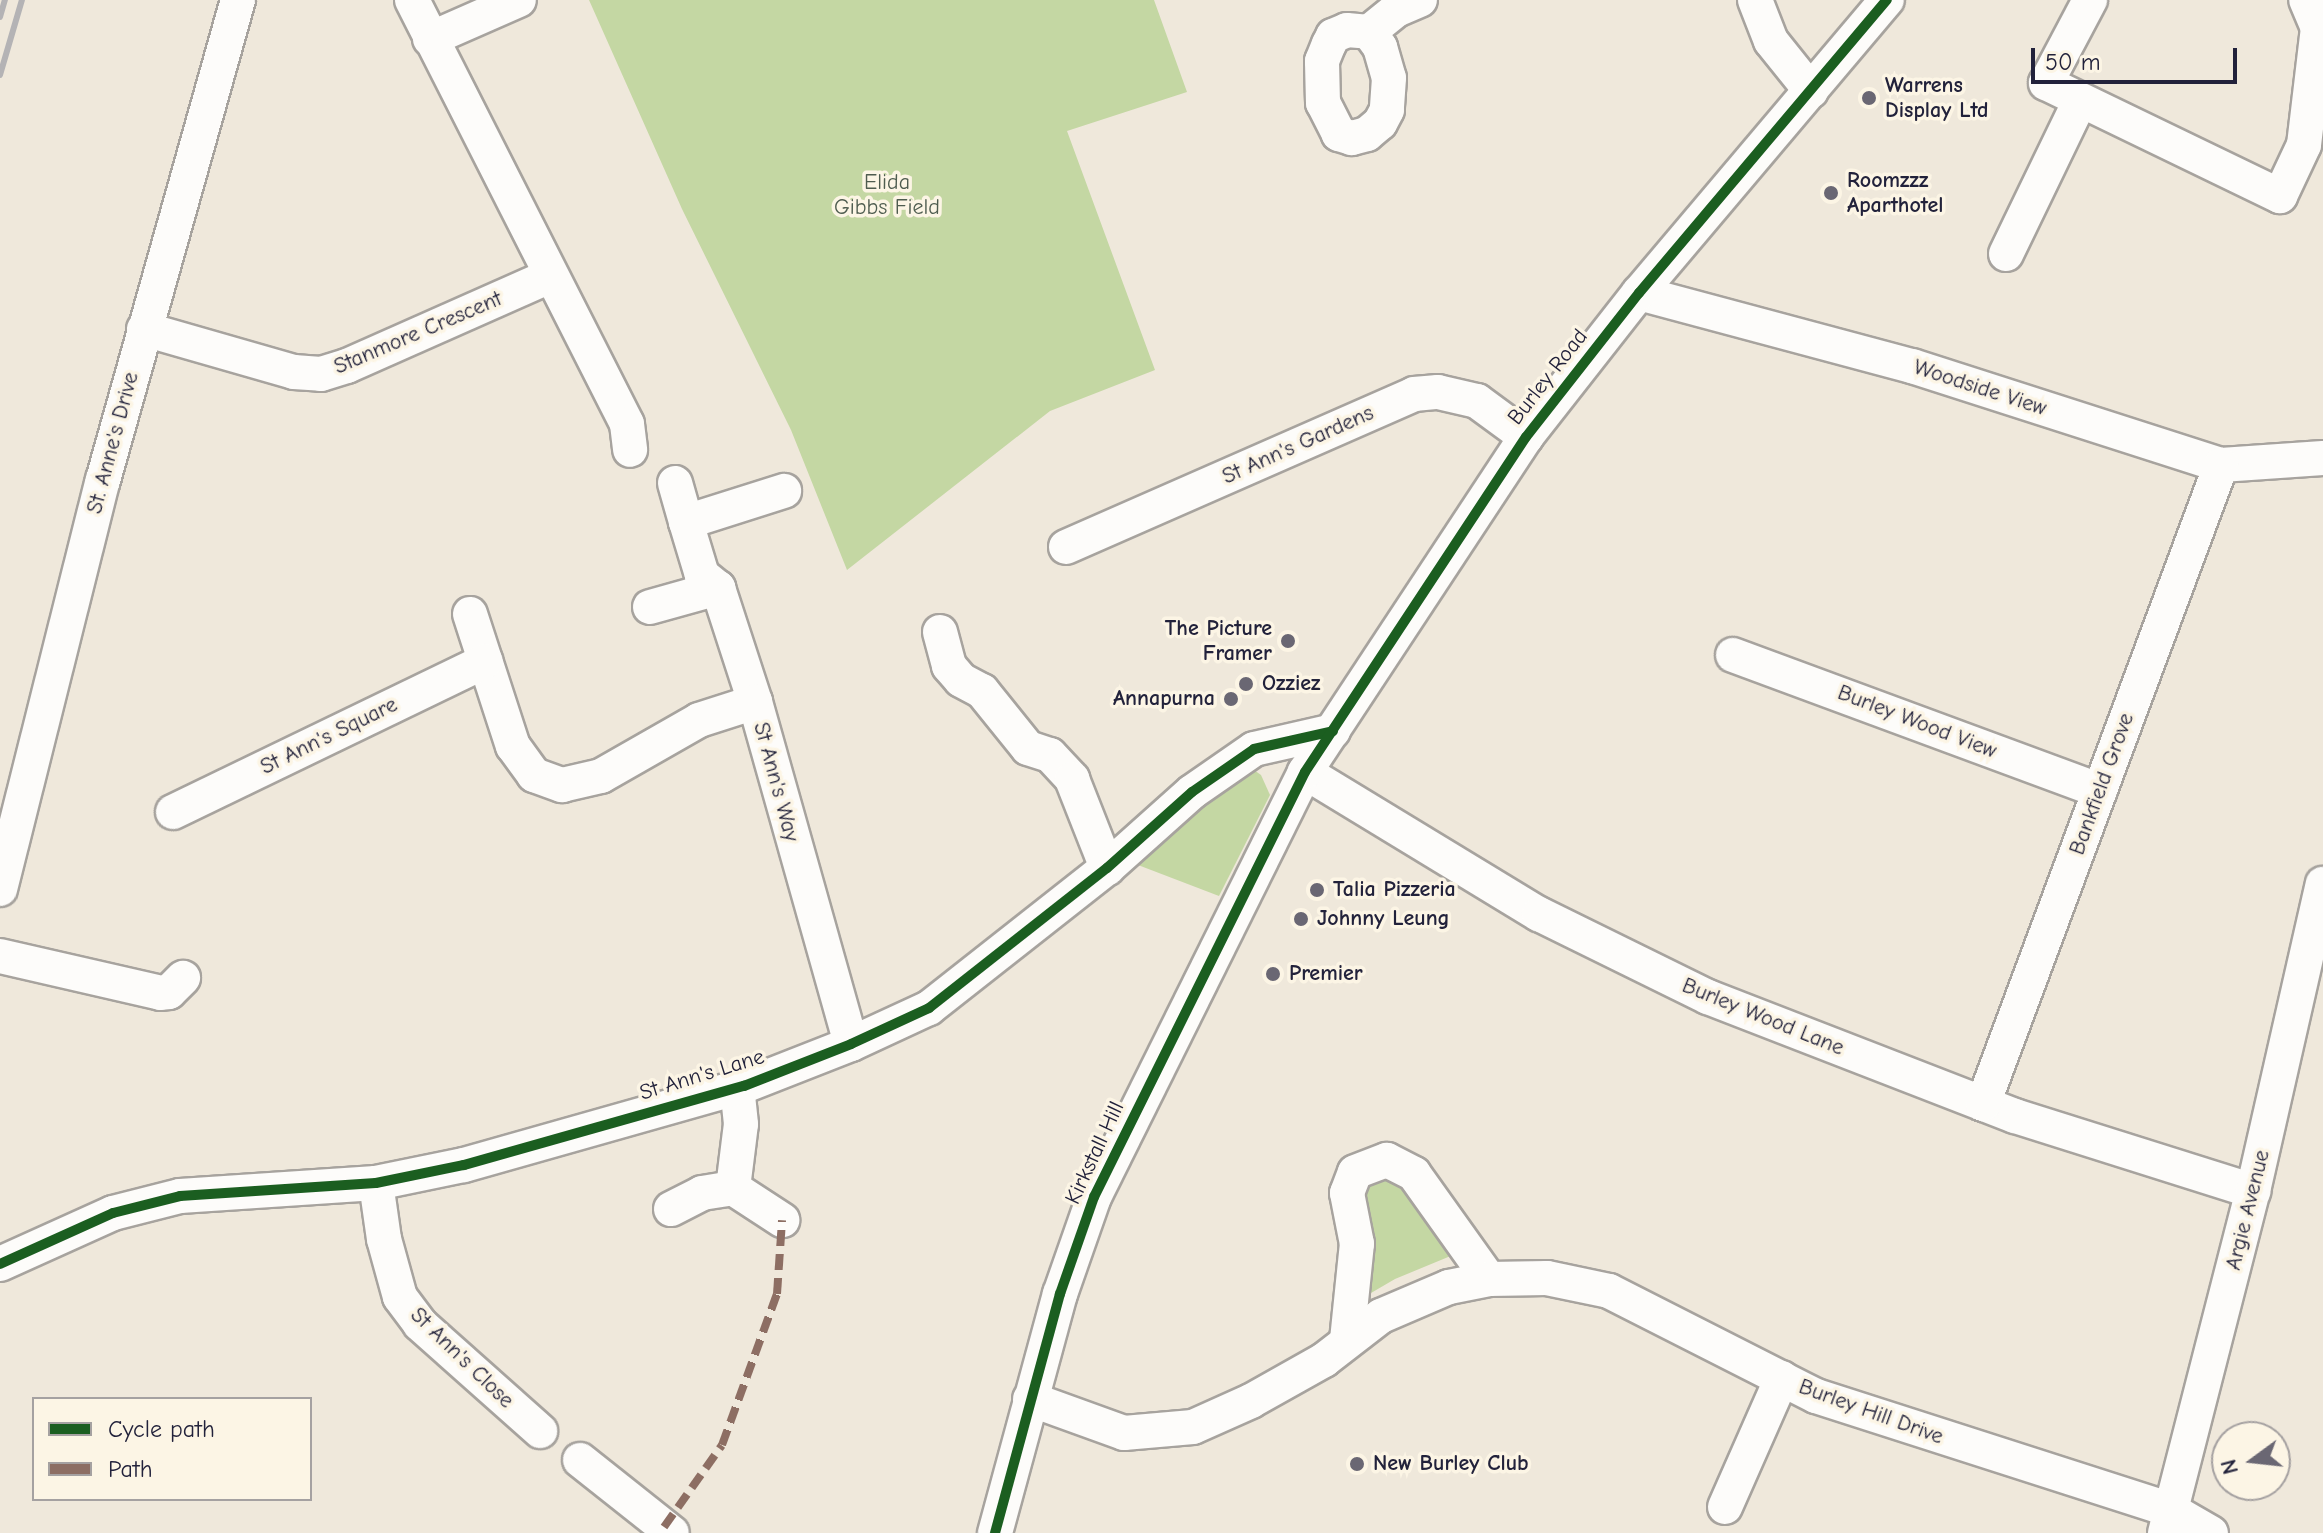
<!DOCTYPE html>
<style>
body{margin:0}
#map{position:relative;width:2323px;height:1533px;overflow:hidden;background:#efe8db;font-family:"Comic Neue",sans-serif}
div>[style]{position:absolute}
.green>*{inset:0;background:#c4d7a3}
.roads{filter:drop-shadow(2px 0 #a7a39e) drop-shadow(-2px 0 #a7a39e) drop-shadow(0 2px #a7a39e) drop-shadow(0 -2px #a7a39e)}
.minor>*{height:34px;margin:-17px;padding:0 17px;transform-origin:17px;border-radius:17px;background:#fdfcfa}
.rail>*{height:6px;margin:-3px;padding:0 3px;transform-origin:3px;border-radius:3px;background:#b4b3b5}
.quiet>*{height:8px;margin-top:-4px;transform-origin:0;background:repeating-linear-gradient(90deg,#8d6e63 0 16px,transparent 0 24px)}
.cycleway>*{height:10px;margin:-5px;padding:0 5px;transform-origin:5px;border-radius:5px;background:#1b5e20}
.dots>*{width:22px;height:22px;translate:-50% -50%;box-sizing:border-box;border:4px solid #fcf5e5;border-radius:50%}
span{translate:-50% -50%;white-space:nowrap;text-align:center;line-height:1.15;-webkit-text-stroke:7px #fcf5e5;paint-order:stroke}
.poi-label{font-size:22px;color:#22223b;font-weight:700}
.left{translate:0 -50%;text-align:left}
.right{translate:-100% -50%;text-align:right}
.park-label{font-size:22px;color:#4e5c4f}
.street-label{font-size:22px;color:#22223b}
.legend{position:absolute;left:32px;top:1397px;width:280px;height:104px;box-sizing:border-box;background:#fcf5e5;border:2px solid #a5a1a1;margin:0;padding:10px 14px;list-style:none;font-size:24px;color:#22223b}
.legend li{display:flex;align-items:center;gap:16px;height:40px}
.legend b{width:40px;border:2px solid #a5a1a1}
.north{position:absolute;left:2211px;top:1421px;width:80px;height:80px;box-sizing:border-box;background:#fcf5e5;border:2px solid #a5a1a1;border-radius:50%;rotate:255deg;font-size:22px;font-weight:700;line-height:32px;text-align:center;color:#22223b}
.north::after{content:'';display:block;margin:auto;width:28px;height:36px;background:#6a6773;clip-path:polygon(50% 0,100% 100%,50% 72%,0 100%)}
.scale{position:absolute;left:2031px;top:48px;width:206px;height:36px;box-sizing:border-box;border:4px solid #22223b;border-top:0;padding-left:10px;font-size:24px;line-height:28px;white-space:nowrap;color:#22223b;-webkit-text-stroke:6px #fcf5e5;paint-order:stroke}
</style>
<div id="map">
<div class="green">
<i style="clip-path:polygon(589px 0,1154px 0,1187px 92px,1067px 131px,1155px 370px,1050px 411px,847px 570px,791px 430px,682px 209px)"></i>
<i style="clip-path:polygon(1254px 770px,1261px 775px,1270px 795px,1219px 896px,1138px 865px,1221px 790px)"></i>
<i style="clip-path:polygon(1384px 1176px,1408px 1184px,1453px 1255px,1395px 1279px,1359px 1300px,1363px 1183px)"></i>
</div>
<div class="roads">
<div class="minor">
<i style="left:412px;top:0;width:475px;rotate:63.1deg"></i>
<i style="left:627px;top:424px;width:26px;rotate:83deg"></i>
<i style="left:1755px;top:0;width:44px;rotate:68.7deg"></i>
<i style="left:1771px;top:41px;width:64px;rotate:51.3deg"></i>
<i style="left:2090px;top:0;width:94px;rotate:117.9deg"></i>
<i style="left:2046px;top:83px;width:260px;rotate:25.8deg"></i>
<i style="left:2280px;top:196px;width:56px;rotate:-64.8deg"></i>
<i style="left:2304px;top:145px;width:118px;rotate:-83.2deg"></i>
<i style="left:2318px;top:28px;width:30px;rotate:-113deg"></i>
<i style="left:1369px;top:32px;width:19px;rotate:54deg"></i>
<i style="left:1380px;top:47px;width:32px;rotate:74deg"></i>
<i style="left:1389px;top:78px;width:32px;rotate:94deg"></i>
<i style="left:1387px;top:110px;width:15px;rotate:118deg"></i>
<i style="left:1380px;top:123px;width:17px;rotate:140deg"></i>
<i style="left:1367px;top:134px;width:16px;rotate:165deg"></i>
<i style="left:1352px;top:138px;width:14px;rotate:-163deg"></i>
<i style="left:1339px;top:134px;width:35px;rotate:-117deg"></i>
<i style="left:1323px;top:103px;width:42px;rotate:-91.4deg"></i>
<i style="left:1322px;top:61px;width:18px;rotate:-68deg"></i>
<i style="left:1329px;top:44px;width:9px;rotate:-63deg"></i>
<i style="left:1333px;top:36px;width:15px;rotate:-23deg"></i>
<i style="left:1347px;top:30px;width:22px;rotate:5deg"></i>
<i style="left:1369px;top:32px;width:35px;rotate:-39deg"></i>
<i style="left:1396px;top:10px;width:26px;rotate:-23deg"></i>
<i style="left:430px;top:39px;width:97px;rotate:-23.7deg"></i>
<i style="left:2006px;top:254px;width:170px;rotate:-64.2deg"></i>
<i style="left:1639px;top:293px;width:283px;rotate:15deg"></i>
<i style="left:1912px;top:366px;width:324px;rotate:17.8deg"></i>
<i style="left:2221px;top:465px;width:102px;rotate:-3.9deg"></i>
<i style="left:144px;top:329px;width:156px;rotate:16deg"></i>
<i style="left:294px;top:372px;width:27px;rotate:4deg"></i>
<i style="left:321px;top:374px;width:27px;rotate:-17deg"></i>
<i style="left:347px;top:366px;width:222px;rotate:-23.9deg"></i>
<i style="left:675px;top:483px;width:41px;rotate:74.2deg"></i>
<i style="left:1066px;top:547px;width:380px;rotate:-23.7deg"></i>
<i style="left:1414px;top:394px;width:24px;rotate:-5deg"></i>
<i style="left:1438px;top:392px;width:40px;rotate:13deg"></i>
<i style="left:1477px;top:401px;width:61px;rotate:36.3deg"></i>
<i style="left:718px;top:588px;width:21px;rotate:-141deg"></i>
<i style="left:702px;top:575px;width:55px;rotate:-106.8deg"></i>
<i style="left:686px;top:522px;width:103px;rotate:-17.6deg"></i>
<i style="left:650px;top:607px;width:71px;rotate:-15.6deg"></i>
<i style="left:718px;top:588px;width:120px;rotate:72deg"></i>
<i style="left:755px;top:702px;width:355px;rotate:74.3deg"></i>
<i style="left:470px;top:614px;width:139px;rotate:72deg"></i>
<i style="left:513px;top:746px;width:36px;rotate:54deg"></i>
<i style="left:534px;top:775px;width:30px;rotate:20deg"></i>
<i style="left:562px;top:785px;width:40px;rotate:-13deg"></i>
<i style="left:601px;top:776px;width:113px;rotate:-29.7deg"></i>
<i style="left:699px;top:720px;width:59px;rotate:-17.8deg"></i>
<i style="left:940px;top:632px;width:35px;rotate:75deg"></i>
<i style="left:949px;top:666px;width:18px;rotate:49deg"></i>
<i style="left:961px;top:680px;width:24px;rotate:28deg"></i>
<i style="left:982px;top:691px;width:73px;rotate:51.1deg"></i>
<i style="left:1028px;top:748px;width:23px;rotate:18deg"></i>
<i style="left:1050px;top:755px;width:33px;rotate:47deg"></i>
<i style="left:1072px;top:779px;width:96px;rotate:68.5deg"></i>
<i style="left:1733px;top:655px;width:391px;rotate:20.3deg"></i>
<i style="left:1305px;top:772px;width:274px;rotate:31.3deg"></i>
<i style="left:1539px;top:914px;width:188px;rotate:26.2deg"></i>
<i style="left:1708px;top:997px;width:329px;rotate:21.2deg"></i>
<i style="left:2015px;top:1116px;width:250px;rotate:17.5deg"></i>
<i style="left:173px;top:812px;width:347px;rotate:-25.8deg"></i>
<i style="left:0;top:889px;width:422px;rotate:-75.9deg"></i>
<i style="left:103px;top:480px;width:499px;rotate:-74.3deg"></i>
<i style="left:0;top:956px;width:165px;rotate:12.9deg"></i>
<i style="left:161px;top:993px;width:8px;rotate:-7deg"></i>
<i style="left:169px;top:992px;width:20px;rotate:-45deg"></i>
<i style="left:1983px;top:1104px;width:682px;rotate:-69.57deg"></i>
<i style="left:376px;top:1183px;width:57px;rotate:81.9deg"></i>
<i style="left:384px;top:1239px;width:60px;rotate:74.6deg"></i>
<i style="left:400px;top:1297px;width:34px;rotate:53deg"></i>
<i style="left:420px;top:1324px;width:161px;rotate:41.7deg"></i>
<i style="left:733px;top:1188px;width:64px;rotate:-82.9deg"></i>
<i style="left:741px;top:1124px;width:36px;rotate:-96deg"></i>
<i style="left:671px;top:1209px;width:35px;rotate:-27deg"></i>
<i style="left:702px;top:1193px;width:31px;rotate:-9deg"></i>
<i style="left:733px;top:1188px;width:59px;rotate:33.1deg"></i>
<i style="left:0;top:1264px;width:124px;rotate:-24.3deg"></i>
<i style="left:113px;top:1213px;width:69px;rotate:-14.2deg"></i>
<i style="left:180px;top:1196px;width:196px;rotate:-3.8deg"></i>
<i style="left:376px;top:1183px;width:90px;rotate:-11.6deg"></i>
<i style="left:464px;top:1165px;width:291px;rotate:-15.8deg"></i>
<i style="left:744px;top:1086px;width:115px;rotate:-21.4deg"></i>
<i style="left:851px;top:1044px;width:86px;rotate:-24.8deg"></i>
<i style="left:929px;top:1008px;width:226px;rotate:-38.2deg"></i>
<i style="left:1107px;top:868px;width:114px;rotate:-41.8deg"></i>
<i style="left:1192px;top:792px;width:75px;rotate:-34.7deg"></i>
<i style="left:1254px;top:749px;width:81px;rotate:-12.8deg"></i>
<i style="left:1347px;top:1340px;width:97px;rotate:-84.1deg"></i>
<i style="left:1357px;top:1244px;width:52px;rotate:-101.1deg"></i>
<i style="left:1347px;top:1193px;width:22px;rotate:-69deg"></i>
<i style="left:1355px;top:1172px;width:34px;rotate:-21deg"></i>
<i style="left:1387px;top:1160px;width:30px;rotate:27deg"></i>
<i style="left:1414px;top:1174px;width:129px;rotate:54.5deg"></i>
<i style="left:1030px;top:1399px;width:100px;rotate:19.9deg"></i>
<i style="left:1124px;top:1433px;width:69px;rotate:-5deg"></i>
<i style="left:1193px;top:1427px;width:64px;rotate:-24.1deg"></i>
<i style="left:1251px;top:1401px;width:84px;rotate:-29.3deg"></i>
<i style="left:1324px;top:1360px;width:72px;rotate:-37.7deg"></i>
<i style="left:1381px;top:1316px;width:74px;rotate:-23.1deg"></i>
<i style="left:1449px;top:1287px;width:41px;rotate:-11.3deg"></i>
<i style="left:1489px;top:1279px;width:58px;rotate:-1deg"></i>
<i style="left:1547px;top:1278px;width:63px;rotate:11.8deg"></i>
<i style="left:1609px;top:1291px;width:232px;rotate:26.9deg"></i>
<i style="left:1816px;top:1396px;width:373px;rotate:17.8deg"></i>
<i style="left:2171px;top:1510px;width:46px;rotate:29.9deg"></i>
<i style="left:580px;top:1460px;width:117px;rotate:38.4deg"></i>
<i style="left:1725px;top:1507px;width:141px;rotate:-66.2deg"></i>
<i style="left:995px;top:1533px;width:248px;rotate:-74.8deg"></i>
<i style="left:1060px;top:1294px;width:103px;rotate:-70.7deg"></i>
<i style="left:1094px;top:1197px;width:474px;rotate:-63.6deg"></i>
<i style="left:1305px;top:772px;width:401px;rotate:-56.6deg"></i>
<i style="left:1526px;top:437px;width:183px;rotate:-51.9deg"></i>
<i style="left:1639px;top:293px;width:384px;rotate:-49.8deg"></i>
<i style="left:2165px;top:1533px;width:353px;rotate:-75.6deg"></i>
<i style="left:2253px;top:1191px;width:315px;rotate:-77.2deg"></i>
</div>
</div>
<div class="rail">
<i style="left:0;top:17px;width:18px;rotate:-74deg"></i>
<i style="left:0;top:75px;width:78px;rotate:-73.7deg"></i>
</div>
<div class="quiet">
<i style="left:664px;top:1527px;width:100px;rotate:-54.7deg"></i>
<i style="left:722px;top:1445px;width:161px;rotate:-70deg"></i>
<i style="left:777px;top:1294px;width:74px;rotate:-86.1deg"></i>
</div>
<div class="cycleway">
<i style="left:0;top:1264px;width:124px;rotate:-24.3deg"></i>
<i style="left:113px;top:1213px;width:69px;rotate:-14.2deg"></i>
<i style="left:180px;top:1196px;width:196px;rotate:-3.8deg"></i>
<i style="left:376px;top:1183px;width:90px;rotate:-11.6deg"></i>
<i style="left:464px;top:1165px;width:291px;rotate:-15.8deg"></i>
<i style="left:744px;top:1086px;width:115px;rotate:-21.4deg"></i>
<i style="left:851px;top:1044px;width:86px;rotate:-24.8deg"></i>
<i style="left:929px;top:1008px;width:226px;rotate:-38.2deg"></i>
<i style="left:1107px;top:868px;width:114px;rotate:-41.8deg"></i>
<i style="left:1192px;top:792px;width:75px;rotate:-34.7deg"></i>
<i style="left:1254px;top:749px;width:81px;rotate:-12.8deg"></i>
<i style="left:995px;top:1533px;width:248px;rotate:-74.8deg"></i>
<i style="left:1060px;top:1294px;width:103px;rotate:-70.7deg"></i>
<i style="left:1094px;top:1197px;width:474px;rotate:-63.6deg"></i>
<i style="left:1305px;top:772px;width:401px;rotate:-56.6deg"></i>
<i style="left:1526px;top:437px;width:183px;rotate:-51.9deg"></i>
<i style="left:1639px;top:293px;width:384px;rotate:-49.8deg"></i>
</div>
<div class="dots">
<i style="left:1869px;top:98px;background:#6a6773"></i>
<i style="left:1831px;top:193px;background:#6a6773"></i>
<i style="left:1288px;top:641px;background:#6a6773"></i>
<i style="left:1246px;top:684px;background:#6a6773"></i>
<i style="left:1231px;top:699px;background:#6a6773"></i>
<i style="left:1317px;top:890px;background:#6a6773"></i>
<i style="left:1301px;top:919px;background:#6a6773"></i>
<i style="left:1273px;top:974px;background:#6a6773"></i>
<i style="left:1357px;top:1464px;background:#6a6773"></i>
</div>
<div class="poi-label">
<span class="left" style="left:1885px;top:98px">Warrens<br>Display Ltd</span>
<span class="left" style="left:1847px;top:193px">Roomzzz<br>Aparthotel</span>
<span class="right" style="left:1272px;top:641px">The Picture<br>Framer</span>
<span class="left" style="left:1262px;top:684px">Ozziez</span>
<span class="right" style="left:1215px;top:699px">Annapurna</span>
<span class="left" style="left:1333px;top:890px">Talia Pizzeria</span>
<span class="left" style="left:1317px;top:919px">Johnny Leung</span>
<span class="left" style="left:1289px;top:974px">Premier</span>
<span class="left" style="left:1373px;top:1464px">New Burley Club</span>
</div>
<div class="park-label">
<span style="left:887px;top:195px">Elida<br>Gibbs Field</span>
</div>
<div class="street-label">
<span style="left:418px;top:333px;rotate:-23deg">Stanmore Crescent</span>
<span style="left:1548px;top:377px;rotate:-52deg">Burley Road</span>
<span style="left:1980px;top:388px;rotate:18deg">Woodside View</span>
<span style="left:113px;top:443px;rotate:-75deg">St. Anne's Drive</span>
<span style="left:1298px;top:445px;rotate:-24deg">St Ann's Gardens</span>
<span style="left:1917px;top:722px;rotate:21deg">Burley Wood View</span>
<span style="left:329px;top:736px;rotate:-26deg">St Ann's Square</span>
<span style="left:776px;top:782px;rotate:75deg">St Ann's Way</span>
<span style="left:2102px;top:784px;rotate:-70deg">Bankfield Grove</span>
<span style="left:1763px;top:1017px;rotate:22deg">Burley Wood Lane</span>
<span style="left:702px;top:1075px;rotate:-17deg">St Ann's Lane</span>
<span style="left:1095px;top:1153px;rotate:-65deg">Kirkstall Hill</span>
<span style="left:2248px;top:1210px;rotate:-76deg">Argie Avenue</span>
<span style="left:462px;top:1358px;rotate:44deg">St Ann's Close</span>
<span style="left:1871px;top:1412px;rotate:20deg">Burley Hill Drive</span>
</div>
<ul class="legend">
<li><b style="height:10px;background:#1b5e20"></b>Cycle path</li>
<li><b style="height:10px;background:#8d6e63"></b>Path</li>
</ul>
<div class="north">N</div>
<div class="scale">50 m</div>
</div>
